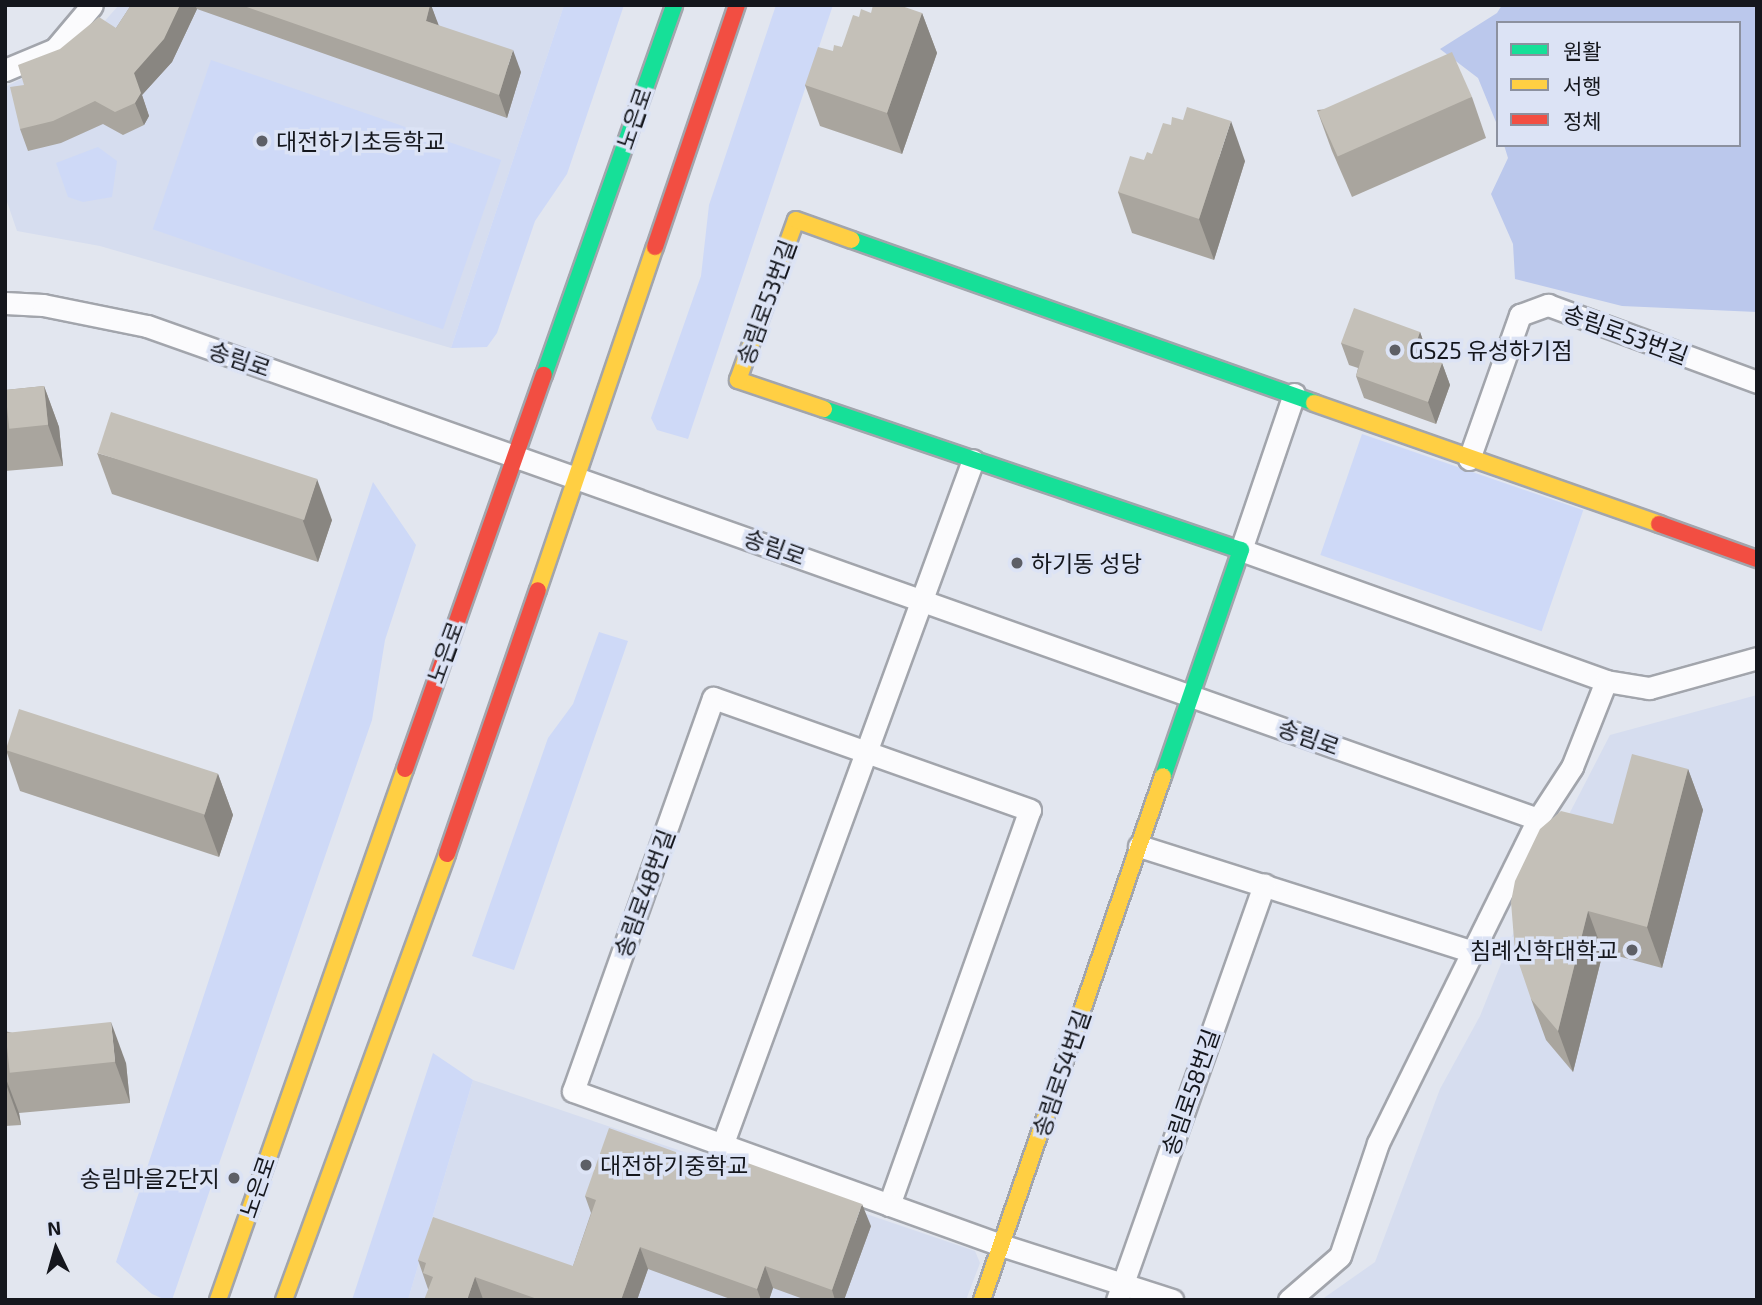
<!DOCTYPE html>
<meta charset="utf-8">
<style>
body{margin:0}
#map{position:relative;width:1762px;height:1305px;overflow:hidden;background:#e2e6ef;font-family:"Exo 2","Noto Sans KR",sans-serif}
div>[style]{position:absolute}
.built>*{inset:0;background:#d6ddef}
.green>*{inset:0;background:#ced9f7;transform-origin:0 0}
.forest>*{inset:0;background:#bbc8ec}
.roads{filter:drop-shadow(2px 0 #a2a5ac) drop-shadow(-2px 0 #a2a5ac) drop-shadow(0 2px #a2a5ac) drop-shadow(0 -2px #a2a5ac)}
.street>*{height:21px;margin:-10.5px;padding:0 10.5px;transform-origin:10.5px;border-radius:10.5px;background:#fbfbfd}
.fast>*{height:16px;margin:-8px;padding:0 8px;transform-origin:8px;border-radius:8px;background:#16e098}
.slow>*{height:16px;margin:-8px;padding:0 8px;transform-origin:8px;border-radius:8px;background:#ffcf43}
.jam>*{height:16px;margin:-8px;padding:0 8px;transform-origin:8px;border-radius:8px;background:#f24e42}
.wall>*{inset:0;background:#a9a59e}
.shaded-wall>*{inset:0;background:#898681}
.building>*{inset:0;background:#c4c0b8;transform-origin:0 0}
.dots>*{width:19px;height:19px;translate:-50% -50%;box-sizing:border-box;border:4px solid #dce3f5;border-radius:50%}
span{translate:-50% -50%;white-space:nowrap;text-align:center;line-height:1.15;-webkit-text-stroke:7px #dce3f5;paint-order:stroke}
.street-label{font-size:23px;color:#15171d}
.poi-label{font-size:23px;color:#15171d}
.left{translate:0 -50%;text-align:left}
.right{translate:-100% -50%;text-align:right}
.frame{position:absolute;inset:0;border:7px solid #15171d;pointer-events:none}
.legend{position:absolute;left:1496px;top:21px;width:245px;height:126px;box-sizing:border-box;background:#dce3f5;border:2px solid #8c919f;margin:0;padding:9px 12px;list-style:none;font-size:21px;color:#15171d}
.legend li{display:flex;align-items:center;gap:14px;height:35px}
.legend b{width:35px;border:2px solid #8c919f}
.north{position:absolute;left:21px;top:1214px;width:70px;height:70px;-webkit-text-stroke:5px #dce3f5;paint-order:stroke;rotate:355deg;font-size:19px;font-weight:700;line-height:28px;text-align:center;color:#15171d}
.north::after{content:'';display:block;margin:auto;width:24px;height:32px;background:#15171d;clip-path:polygon(50% 0,100% 100%,50% 72%,0 100%)}
</style>
<div id="map">
<div class="built">
<i style="clip-path:polygon(119px 5px,564px 5px,451px 348px,100px 246px,17px 231px,5px 196px,5px 87px,78px 51px)"></i>
<i style="clip-path:polygon(1757px 695px,1757px 1300px,1321px 1300px,1375px 1262px,1440px 1089px,1480px 1016px,1533px 884px,1610px 735px)"></i>
<i style="clip-path:polygon(473px 1080px,975px 1251px,980px 1263px,966px 1300px,408px 1300px)"></i>
</div>
<div class="green">
<i style="clip-path:polygon(564px 5px,624px 5px,567px 174px,535px 221px,497px 333px,487px 347px,451px 348px)"></i>
<i style="clip-path:polygon(776px 5px,833px 5px,688px 439px,657px 430px,651px 418px,701px 276px,709px 205px)"></i>
<i style="left:211px;top:60px;width:307px;height:179px;rotate:19deg"></i>
<i style="clip-path:polygon(98px 147px,117px 161px,112px 197px,83px 202px,68px 197px,56px 163px)"></i>
<i style="left:1362px;top:434px;width:234px;height:128px;rotate:19deg"></i>
<i style="clip-path:polygon(373px 482px,416px 545px,385px 640px,372px 720px,172px 1300px,166px 1300px,152px 1294px,116px 1262px)"></i>
<i style="clip-path:polygon(599px 632px,628px 641px,514px 970px,472px 956px,548px 738px,573px 704px)"></i>
<i style="clip-path:polygon(433px 1053px,473px 1080px,408px 1300px,352px 1300px)"></i>
</div>
<div class="forest">
<i style="clip-path:polygon(1502px 5px,1757px 5px,1757px 312px,1622px 306px,1515px 279px,1513px 244px,1491px 194px,1508px 158px,1504px 145px,1739px 145px,1739px 23px,1498px 23px,1498px 127px,1478px 78px,1440px 49px,1497px 13px)"></i>
</div>
<div class="roads">
<div class="street">
<i style="left:5px;top:70px;width:54px;rotate:-22.8deg"></i>
<i style="left:55px;top:49px;width:57px;rotate:-49.9deg"></i>
<i style="left:5px;top:303px;width:38px;rotate:3deg"></i>
<i style="left:43px;top:305px;width:106px;rotate:11.4deg"></i>
<i style="left:147px;top:326px;width:1476px;rotate:19.52deg"></i>
<i style="left:1294px;top:394px;width:165px;rotate:108.8deg"></i>
<i style="left:1241px;top:550px;width:388px;rotate:19.7deg"></i>
<i style="left:1469px;top:459px;width:153px;rotate:-70.5deg"></i>
<i style="left:1520px;top:315px;width:30px;rotate:-20deg"></i>
<i style="left:1548px;top:305px;width:223px;rotate:20.2deg"></i>
<i style="left:1139px;top:846px;width:351px;rotate:17.6deg"></i>
<i style="left:723px;top:1143px;width:727px;rotate:-69.9deg"></i>
<i style="left:889px;top:1205px;width:419px;rotate:-70.4deg"></i>
<i style="left:1030px;top:810px;width:336px;rotate:-160.5deg"></i>
<i style="left:713px;top:698px;width:417px;rotate:109.6deg"></i>
<i style="left:573px;top:1091px;width:455px;rotate:19.8deg"></i>
<i style="left:1001px;top:1245px;width:180px;rotate:17.8deg"></i>
<i style="left:1117px;top:1300px;width:441px;rotate:-70.5deg"></i>
<i style="left:1289px;top:1300px;width:67px;rotate:-40.8deg"></i>
<i style="left:1340px;top:1256px;width:119px;rotate:-71.4deg"></i>
<i style="left:1378px;top:1143px;width:361px;rotate:-63.7deg"></i>
<i style="left:1538px;top:819px;width:62px;rotate:-56.8deg"></i>
<i style="left:1572px;top:767px;width:92px;rotate:-68.4deg"></i>
<i style="left:1606px;top:681px;width:44px;rotate:9.2deg"></i>
<i style="left:1649px;top:688px;width:112px;rotate:-15.5deg"></i>
</div>
<div class="fast">
<i style="left:852px;top:240px;width:490px;rotate:19.4deg"></i>
<i style="left:544px;top:375px;width:392px;rotate:-70.6deg"></i>
<i style="left:824px;top:409px;width:440px;rotate:18.7deg"></i>
<i style="left:1241px;top:550px;width:239px;rotate:109deg"></i>
</div>
<div class="slow">
<i style="left:1314px;top:403px;width:366px;rotate:19.3deg"></i>
<i style="left:824px;top:409px;width:91px;rotate:-161.4deg"></i>
<i style="left:738px;top:380px;width:170px;rotate:-70.1deg"></i>
<i style="left:796px;top:220px;width:59px;rotate:19.7deg"></i>
<i style="left:538px;top:590px;width:362px;rotate:-71.2deg"></i>
<i style="left:218px;top:1300px;width:563px;rotate:-70.6deg"></i>
<i style="left:284px;top:1300px;width:475px;rotate:-69.9deg"></i>
<i style="left:982px;top:1300px;width:554px;rotate:-70.94deg"></i>
</div>
<div class="jam">
<i style="left:655px;top:247px;width:256px;rotate:-71.3deg"></i>
<i style="left:1659px;top:524px;width:104px;rotate:19.7deg"></i>
<i style="left:405px;top:769px;width:418px;rotate:-70.6deg"></i>
<i style="left:447px;top:854px;width:279px;rotate:-71deg"></i>
</div>
</div>
<div class="wall">
<i style="clip-path:polygon(131px 5px,431px 5px,438px 25px,521px 72px,507px 118px,197px 9px,172px 62px,142px 95px,149px 116px,144px 125px,123px 135px,103px 124px,61px 143px,28px 151px,20px 129px,24px 85px,116px 28px)"></i>
<i style="clip-path:polygon(871px 13px,922px 13px,937px 53px,902px 154px,820px 126px,805px 85px,833px 51px,842px 47px,859px 17px)"></i>
<i style="clip-path:polygon(1472px 97px,1486px 138px,1352px 197px,1332px 151px,1317px 110px)"></i>
<i style="clip-path:polygon(1152px 154px,1245px 161px,1214px 260px,1132px 233px,1118px 192px,1144px 160px)"></i>
<i style="clip-path:polygon(1420px 332px,1428px 355px,1427px 358px,1442px 363px,1450px 385px,1436px 424px,1364px 398px,1356px 376px,1358px 368px,1349px 365px,1341px 343px)"></i>
<i style="clip-path:polygon(44px 386px,59px 427px,63px 466px,5px 471px,5px 390px)"></i>
<i style="clip-path:polygon(97px 453px,332px 520px,318px 562px,112px 494px)"></i>
<i style="clip-path:polygon(6px 750px,218px 774px,233px 815px,219px 857px,20px 791px)"></i>
<i style="clip-path:polygon(1688px 769px,1703px 810px,1662px 968px,1603px 952px,1573px 1072px,1546px 1040px,1531px 999px,1613px 824px)"></i>
<i style="clip-path:polygon(5px 1031px,126px 1063px,130px 1103px,19px 1113px,21px 1125px,5px 1126px)"></i>
<i style="clip-path:polygon(585px 1196px,871px 1226px,844px 1300px,806px 1300px,773px 1288px,769px 1300px,733px 1300px,648px 1269px,637px 1300px,485px 1300px,428px 1289px,418px 1260px,573px 1266px,591px 1213px)"></i>
</div>
<div class="shaded-wall">
<i style="clip-path:polygon(180px 5px,195px 5px,197px 9px,172px 62px,142px 95px,149px 116px,144px 125px,135px 103px,134px 73px)"></i>
<i style="clip-path:polygon(430px 5px,431px 5px,439px 26px,426px 21px)"></i>
<i style="clip-path:polygon(922px 13px,937px 53px,902px 154px,887px 113px)"></i>
<i style="clip-path:polygon(513px 50px,521px 72px,507px 118px,499px 95px)"></i>
<i style="clip-path:polygon(1231px 121px,1245px 161px,1214px 260px,1199px 219px)"></i>
<i style="clip-path:polygon(1420px 332px,1428px 355px,1421px 375px,1413px 352px)"></i>
<i style="clip-path:polygon(1442px 363px,1450px 385px,1436px 424px,1428px 402px)"></i>
<i style="clip-path:polygon(44px 386px,59px 427px,63px 466px,48px 425px)"></i>
<i style="clip-path:polygon(317px 479px,332px 520px,318px 562px,303px 521px)"></i>
<i style="clip-path:polygon(1688px 769px,1703px 810px,1662px 968px,1647px 927px)"></i>
<i style="clip-path:polygon(218px 774px,233px 815px,219px 857px,204px 816px)"></i>
<i style="clip-path:polygon(1588px 911px,1603px 952px,1573px 1072px,1558px 1031px)"></i>
<i style="clip-path:polygon(111px 1022px,126px 1063px,130px 1103px,115px 1062px)"></i>
<i style="clip-path:polygon(5px 1076px,19px 1113px,21px 1125px,6px 1084px)"></i>
<i style="clip-path:polygon(862px 1204px,871px 1226px,844px 1300px,835px 1300px,832px 1290px)"></i>
<i style="clip-path:polygon(640px 1247px,648px 1269px,637px 1300px,621px 1300px)"></i>
<i style="clip-path:polygon(765px 1266px,773px 1288px,769px 1300px,761px 1300px,757px 1289px)"></i>
<i style="clip-path:polygon(475px 1277px,483px 1299px,467px 1300px)"></i>
</div>
<div class="building">
<i style="clip-path:polygon(131px 5px,180px 5px,164px 39px,134px 73px,141px 93px,135px 103px,115px 112px,95px 101px,53px 121px,20px 129px,10px 87px,24px 85px,18px 65px,60px 49px,99px 17px,116px 28px)"></i>
<i style="clip-path:polygon(241px 5px,430px 5px,426px 21px,513px 50px,499px 95px)"></i>
<i style="clip-path:polygon(873px 5px,899px 5px,922px 13px,887px 113px,805px 85px,818px 47px,833px 51px,834px 45px,842px 47px,853px 15px,859px 17px,861px 9px,871px 13px)"></i>
<i style="left:1452px;top:52px;width:49px;height:147px;rotate:66deg"></i>
<i style="clip-path:polygon(1187px 107px,1231px 121px,1199px 219px,1118px 192px,1130px 156px,1144px 160px,1147px 152px,1152px 154px,1163px 123px,1171px 125px,1172px 117px,1183px 120px)"></i>
<i style="clip-path:polygon(1354px 308px,1420px 332px,1413px 352px,1442px 363px,1428px 402px,1356px 376px,1364px 351px,1341px 343px)"></i>
<i style="left:44px;top:386px;width:39px;height:39px;rotate:84deg"></i>
<i style="left:111px;top:412px;width:217px;height:43px;rotate:18deg"></i>
<i style="left:19px;top:709px;width:209px;height:43px;rotate:18deg"></i>
<i style="clip-path:polygon(1632px 754px,1688px 769px,1647px 927px,1588px 911px,1558px 1031px,1531px 999px,1515px 952px,1511px 902px,1515px 881px,1540px 829px,1561px 811px,1613px 824px)"></i>
<i style="left:111px;top:1022px;width:40px;height:106px;rotate:84deg"></i>
<i style="clip-path:polygon(609px 1128px,709px 1164px,714px 1151px,862px 1204px,832px 1290px,765px 1266px,757px 1289px,640px 1247px,621px 1300px,540px 1300px,475px 1277px,467px 1300px,424px 1300px,433px 1277px,423px 1273px,426px 1263px,418px 1260px,433px 1217px,573px 1266px,596px 1200px,585px 1196px)"></i>
</div>
<div class="dots">
<i style="left:262px;top:141px;background:#5d5f66"></i>
<i style="left:1395px;top:350px;background:#5d5f66"></i>
<i style="left:1017px;top:563px;background:#5d5f66"></i>
<i style="left:1632px;top:950px;background:#5d5f66"></i>
<i style="left:586px;top:1165px;background:#5d5f66"></i>
<i style="left:234px;top:1178px;background:#5d5f66"></i>
</div>
<div class="street-label">
<span style="left:634px;top:118px;rotate:-71deg">노은로</span>
<span style="left:766px;top:302px;rotate:-70deg">송림로53번길</span>
<span style="left:1626px;top:334px;rotate:20deg">송림로53번길</span>
<span style="left:240px;top:359px;rotate:19deg">송림로</span>
<span style="left:775px;top:547px;rotate:20deg">송림로</span>
<span style="left:445px;top:652px;rotate:-70deg">노은로</span>
<span style="left:1309px;top:737px;rotate:20deg">송림로</span>
<span style="left:644px;top:893px;rotate:-70deg">송림로48번길</span>
<span style="left:1061px;top:1073px;rotate:-71deg">송림로54번길</span>
<span style="left:1190px;top:1092px;rotate:-71deg">송림로58번길</span>
<span style="left:257px;top:1187px;rotate:-71deg">노은로</span>
</div>
<div class="poi-label">
<span class="left" style="left:276px;top:141px">대전하기초등학교</span>
<span class="left" style="left:1409px;top:350px">GS25 유성하기점</span>
<span class="left" style="left:1031px;top:563px">하기동 성당</span>
<span class="right" style="left:1618px;top:950px">침례신학대학교</span>
<span class="left" style="left:600px;top:1165px">대전하기중학교</span>
<span class="right" style="left:220px;top:1178px">송림마을2단지</span>
</div>
<div class="frame"></div>
<ul class="legend">
<li><b style="height:9px;background:#16e098"></b>원활</li>
<li><b style="height:9px;background:#ffcf43"></b>서행</li>
<li><b style="height:9px;background:#f24e42"></b>정체</li>
</ul>
<div class="north">N</div>
</div>
